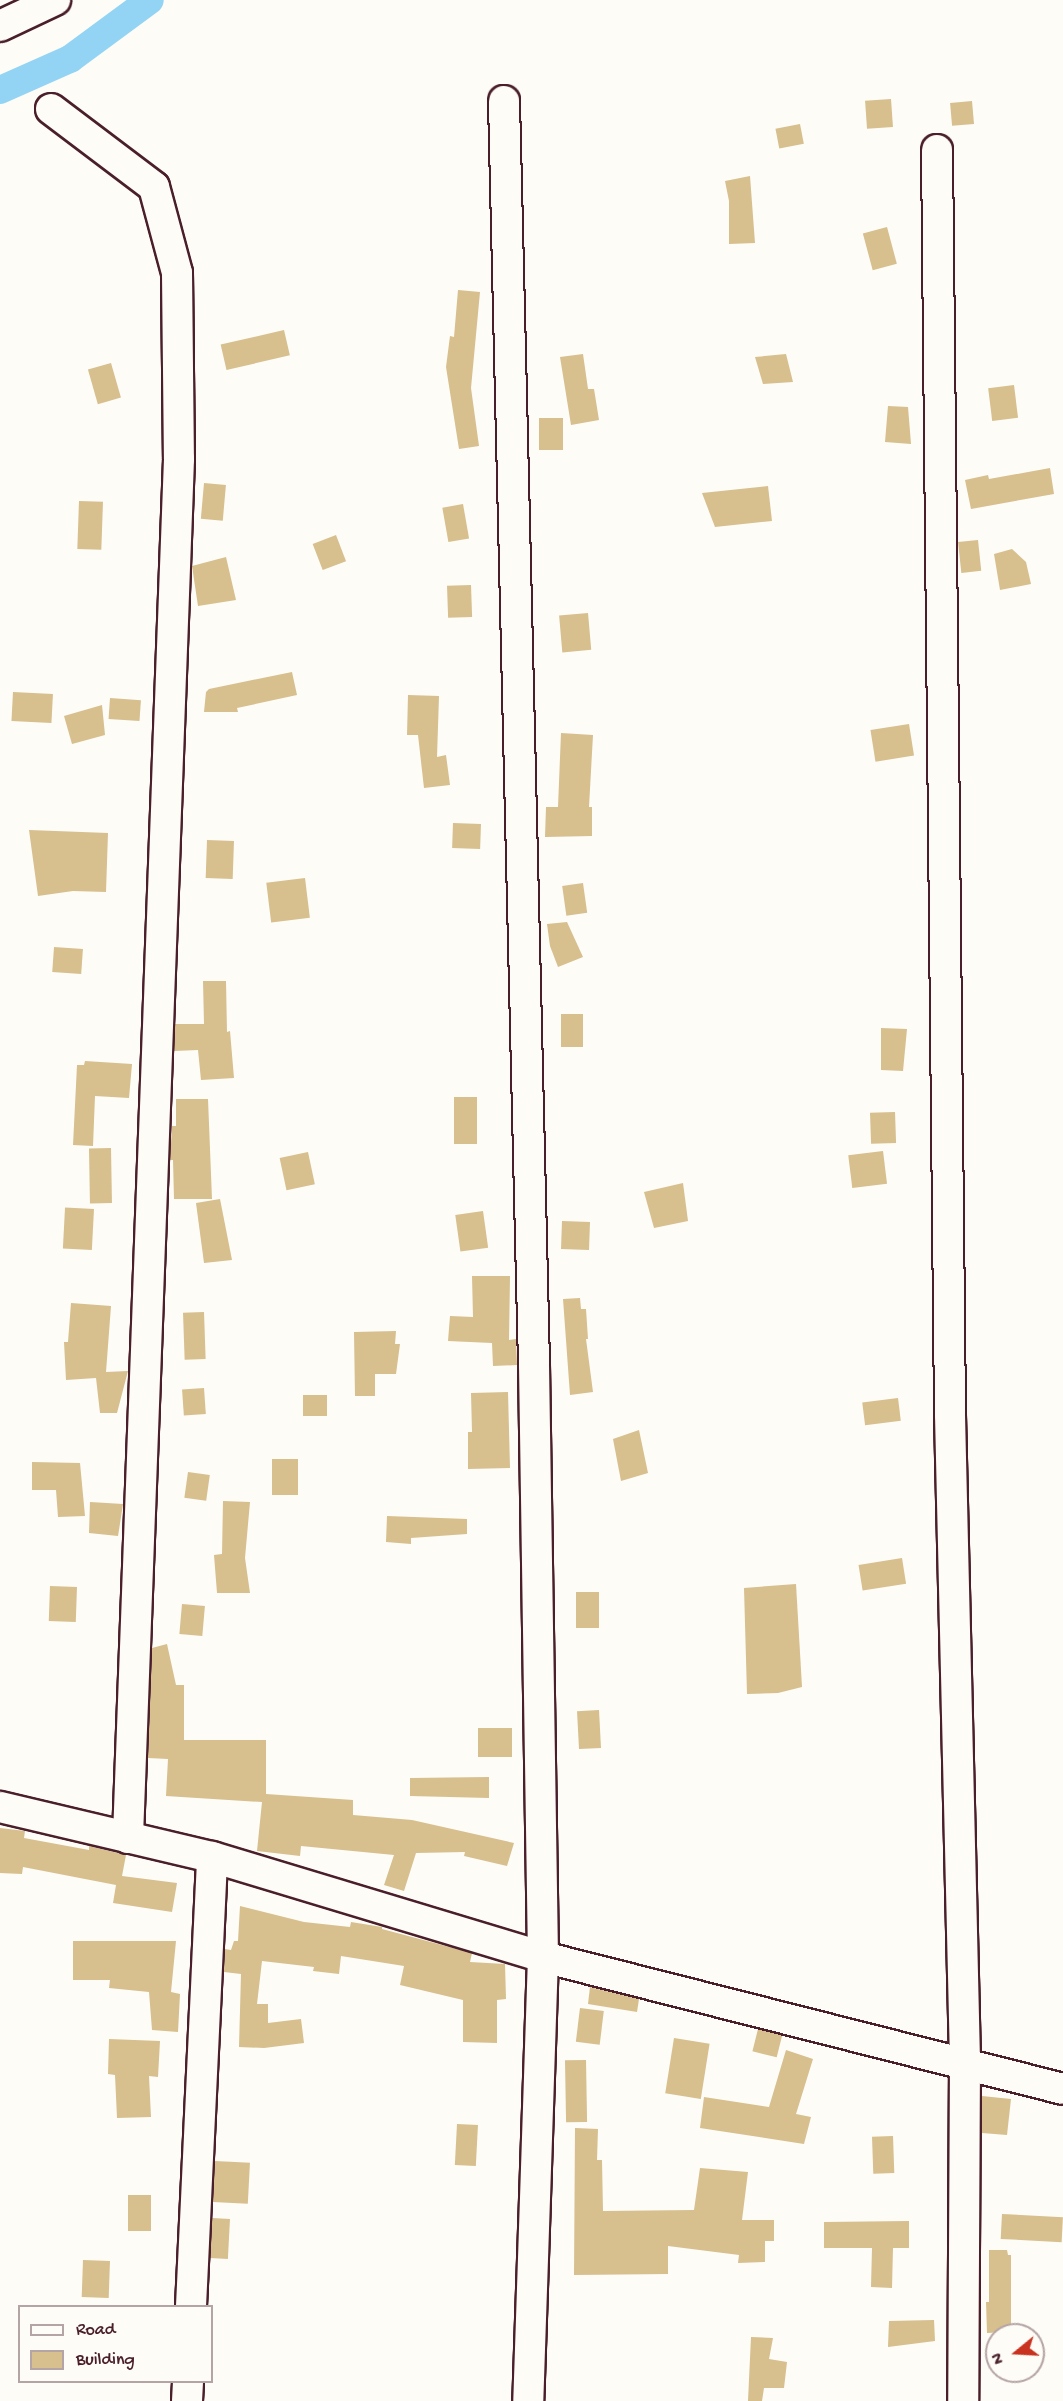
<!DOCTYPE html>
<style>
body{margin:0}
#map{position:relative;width:1063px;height:2401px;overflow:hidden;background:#fdfcf7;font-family:"Gochi Hand",sans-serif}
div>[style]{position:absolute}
.canal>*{height:28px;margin:-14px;padding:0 14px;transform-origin:14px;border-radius:14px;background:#93d4f4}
.building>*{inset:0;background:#d7bf8e;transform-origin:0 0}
.roads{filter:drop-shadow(2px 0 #4a1f2b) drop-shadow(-2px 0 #4a1f2b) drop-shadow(0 2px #4a1f2b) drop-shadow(0 -2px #4a1f2b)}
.minor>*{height:30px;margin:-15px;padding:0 15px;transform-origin:15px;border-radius:15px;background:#fdfcf7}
span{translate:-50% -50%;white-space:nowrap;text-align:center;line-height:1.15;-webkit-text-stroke:5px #fdfcf7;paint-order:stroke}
.legend{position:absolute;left:18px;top:2305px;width:195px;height:78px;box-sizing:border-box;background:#fdfcf7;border:2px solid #b5a4a5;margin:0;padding:8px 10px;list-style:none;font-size:18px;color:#4a1f2b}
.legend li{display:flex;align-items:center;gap:12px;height:30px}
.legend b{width:30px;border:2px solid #b5a4a5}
.north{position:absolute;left:985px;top:2323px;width:60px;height:60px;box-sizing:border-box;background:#fdfcf7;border:2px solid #b5a4a5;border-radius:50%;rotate:252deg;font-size:16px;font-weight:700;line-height:24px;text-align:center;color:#4a1f2b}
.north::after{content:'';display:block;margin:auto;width:21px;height:27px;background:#c8321e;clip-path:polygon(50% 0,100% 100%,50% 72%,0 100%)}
</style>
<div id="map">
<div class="canal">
<i style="left:0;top:90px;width:77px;rotate:-23.9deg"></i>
<i style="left:70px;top:59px;width:99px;rotate:-36.4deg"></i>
</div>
<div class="building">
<i style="left:891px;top:99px;width:28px;height:26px;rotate:86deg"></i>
<i style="left:972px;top:101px;width:23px;height:22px;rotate:85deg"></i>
<i style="left:800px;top:124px;width:20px;height:25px;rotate:79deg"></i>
<i style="clip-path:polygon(750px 176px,755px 243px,729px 244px,729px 201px,725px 181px)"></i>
<i style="left:887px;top:227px;width:38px;height:25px;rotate:75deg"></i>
<i style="clip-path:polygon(458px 290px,480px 292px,471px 388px,479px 446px,459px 449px,446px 367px,450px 336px,454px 337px)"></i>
<i style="left:284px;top:330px;width:26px;height:65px;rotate:77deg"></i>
<i style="clip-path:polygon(583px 354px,588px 389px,594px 389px,599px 420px,571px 425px,560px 357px)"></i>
<i style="clip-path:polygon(786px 354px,793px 382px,763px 384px,755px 357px)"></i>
<i style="left:111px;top:363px;width:36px;height:24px;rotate:74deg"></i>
<i style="left:1014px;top:385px;width:33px;height:26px;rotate:83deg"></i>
<i style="clip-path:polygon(888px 406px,908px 407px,911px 444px,885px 442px)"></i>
<i style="left:539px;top:418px;width:24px;height:32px"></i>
<i style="clip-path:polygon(1050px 468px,1054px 494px,971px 509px,965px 480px,988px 475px,989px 479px)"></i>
<i style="left:204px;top:483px;width:22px;height:36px;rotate:5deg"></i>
<i style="clip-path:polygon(768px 486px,772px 521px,715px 527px,702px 493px)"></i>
<i style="left:79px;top:501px;width:24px;height:48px;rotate:2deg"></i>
<i style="left:463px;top:504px;width:35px;height:21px;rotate:80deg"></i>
<i style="left:336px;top:535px;width:28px;height:25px;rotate:69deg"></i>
<i style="left:978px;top:540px;width:31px;height:20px;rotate:84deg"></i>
<i style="clip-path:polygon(1012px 549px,1026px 562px,1031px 584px,1000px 590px,994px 554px)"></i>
<i style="clip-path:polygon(226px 557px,236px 600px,198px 606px,192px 566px)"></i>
<i style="left:471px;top:585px;width:32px;height:24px;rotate:88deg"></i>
<i style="left:588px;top:613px;width:37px;height:29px;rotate:85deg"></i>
<i style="clip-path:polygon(292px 672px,297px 695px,237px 708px,238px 712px,204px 712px,206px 692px,209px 689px)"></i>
<i style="left:13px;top:692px;width:40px;height:29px;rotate:3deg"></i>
<i style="clip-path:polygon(408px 695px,439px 696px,437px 757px,446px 755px,450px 785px,424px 788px,418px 735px,407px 735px)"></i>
<i style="left:110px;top:698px;width:31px;height:21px;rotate:4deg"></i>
<i style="clip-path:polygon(102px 705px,105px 735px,72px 744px,64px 716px)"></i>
<i style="left:909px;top:724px;width:32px;height:39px;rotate:81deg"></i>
<i style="clip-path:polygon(561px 733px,593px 735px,589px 807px,592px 807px,592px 836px,545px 837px,546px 807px,558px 807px)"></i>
<i style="left:453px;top:823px;width:28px;height:25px;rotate:2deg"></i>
<i style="clip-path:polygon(29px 830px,108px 833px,106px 892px,73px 891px,38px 896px)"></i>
<i style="left:207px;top:840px;width:27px;height:38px;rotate:2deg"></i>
<i style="left:305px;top:878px;width:40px;height:39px;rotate:83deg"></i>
<i style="left:583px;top:883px;width:30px;height:21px;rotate:82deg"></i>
<i style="clip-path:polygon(567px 922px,583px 957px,558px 967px,550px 946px,547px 924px)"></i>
<i style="left:54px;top:947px;width:29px;height:25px;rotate:4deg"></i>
<i style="clip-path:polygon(203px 981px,226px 981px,227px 1032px,230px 1031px,234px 1078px,201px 1080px,198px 1050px,174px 1051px,175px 1024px,204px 1024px)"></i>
<i style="left:561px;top:1014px;width:22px;height:33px"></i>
<i style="clip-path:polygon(881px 1028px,907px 1029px,903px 1071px,881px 1070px)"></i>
<i style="clip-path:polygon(85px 1061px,132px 1064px,129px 1098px,95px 1096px,93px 1146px,73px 1145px,77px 1065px,84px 1065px)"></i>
<i style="left:454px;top:1097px;width:23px;height:47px"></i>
<i style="clip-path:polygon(176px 1099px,208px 1099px,212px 1199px,174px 1199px,173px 1160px,170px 1160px,172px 1126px,176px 1126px)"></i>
<i style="left:895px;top:1112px;width:31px;height:25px;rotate:88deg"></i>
<i style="left:111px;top:1148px;width:55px;height:22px;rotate:89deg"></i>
<i style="left:883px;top:1151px;width:33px;height:35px;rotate:83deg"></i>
<i style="left:308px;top:1152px;width:33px;height:29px;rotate:78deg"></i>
<i style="clip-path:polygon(683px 1183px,688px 1221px,654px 1228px,644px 1192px)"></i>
<i style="clip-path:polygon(220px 1199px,232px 1260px,204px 1263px,196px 1203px)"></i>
<i style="left:94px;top:1209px;width:41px;height:29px;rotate:93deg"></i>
<i style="left:483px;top:1211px;width:37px;height:28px;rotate:82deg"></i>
<i style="left:562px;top:1221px;width:28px;height:28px;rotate:2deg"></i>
<i style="clip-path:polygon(472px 1276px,510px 1276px,509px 1340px,516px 1339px,517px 1365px,493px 1366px,492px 1343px,448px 1341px,450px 1316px,473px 1317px)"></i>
<i style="clip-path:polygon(580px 1298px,581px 1309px,586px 1309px,588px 1339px,586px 1339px,593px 1392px,570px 1395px,563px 1299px)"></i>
<i style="clip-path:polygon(71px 1303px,111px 1306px,106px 1372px,128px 1371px,117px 1413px,100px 1413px,96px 1378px,66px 1380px,64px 1342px,68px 1342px)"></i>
<i style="left:204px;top:1312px;width:47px;height:21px;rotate:88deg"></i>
<i style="clip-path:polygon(396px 1331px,395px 1344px,400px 1344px,396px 1374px,375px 1374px,375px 1396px,355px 1396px,354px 1332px)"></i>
<i style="left:204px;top:1388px;width:26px;height:22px;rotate:86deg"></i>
<i style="clip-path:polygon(508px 1392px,510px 1468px,468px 1469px,468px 1432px,472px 1432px,471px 1393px)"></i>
<i style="left:303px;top:1395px;width:24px;height:21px"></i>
<i style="left:898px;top:1398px;width:23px;height:36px;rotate:83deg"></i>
<i style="clip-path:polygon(639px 1430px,648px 1473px,621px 1481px,613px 1439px)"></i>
<i style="left:272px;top:1459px;width:26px;height:36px"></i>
<i style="clip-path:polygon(32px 1462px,80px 1463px,85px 1516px,58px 1517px,56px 1490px,32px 1490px)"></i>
<i style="left:188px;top:1472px;width:22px;height:26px;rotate:8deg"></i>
<i style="clip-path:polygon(223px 1501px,250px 1502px,245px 1558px,250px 1593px,217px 1593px,214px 1555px,222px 1554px)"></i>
<i style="clip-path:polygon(90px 1502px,123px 1504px,118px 1536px,89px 1533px)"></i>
<i style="clip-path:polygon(387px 1516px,467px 1519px,467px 1534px,411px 1538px,411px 1544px,386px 1542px)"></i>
<i style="left:902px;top:1558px;width:26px;height:44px;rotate:81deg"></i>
<i style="clip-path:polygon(796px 1584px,802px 1687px,778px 1693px,747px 1694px,744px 1588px)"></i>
<i style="left:50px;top:1586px;width:27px;height:35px;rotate:2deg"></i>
<i style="left:576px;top:1592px;width:23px;height:36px"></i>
<i style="left:182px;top:1604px;width:23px;height:30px;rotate:5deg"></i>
<i style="clip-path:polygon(167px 1644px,176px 1685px,184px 1685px,184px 1740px,266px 1740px,266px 1794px,353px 1800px,353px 1815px,412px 1820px,514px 1843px,507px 1866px,464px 1856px,465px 1852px,416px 1853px,404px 1891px,384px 1885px,394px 1855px,301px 1846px,300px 1856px,257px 1851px,262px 1802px,166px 1796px,168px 1759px,148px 1758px,152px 1648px)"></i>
<i style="left:599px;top:1710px;width:38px;height:22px;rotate:87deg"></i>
<i style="left:478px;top:1728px;width:34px;height:29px"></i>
<i style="clip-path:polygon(489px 1777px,489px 1798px,410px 1796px,410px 1778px)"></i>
<i style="clip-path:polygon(0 1828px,25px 1831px,24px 1838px,89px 1850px,89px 1846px,126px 1855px,122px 1876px,177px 1883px,172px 1912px,113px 1903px,116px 1885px,23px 1867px,22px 1874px,0 1873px)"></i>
<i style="clip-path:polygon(240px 1906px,304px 1922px,350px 1927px,351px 1922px,382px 1927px,382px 1929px,472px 1953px,470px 1962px,505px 1964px,506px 1999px,497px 2000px,497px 2043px,463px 2042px,463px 2000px,400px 1985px,404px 1966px,341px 1956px,339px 1974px,313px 1971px,314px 1967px,262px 1961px,257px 2004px,268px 2004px,268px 2023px,301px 2019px,304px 2043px,264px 2048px,239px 2047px,241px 1974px,224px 1972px,225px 1949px,231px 1950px,234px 1941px,238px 1941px)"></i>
<i style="clip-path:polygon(73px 1941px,176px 1941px,171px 1992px,180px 1994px,178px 2032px,152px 2030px,149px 1992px,109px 1988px,110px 1980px,73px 1980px)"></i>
<i style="clip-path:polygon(590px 1987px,639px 1999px,637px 2012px,588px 2004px)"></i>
<i style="left:580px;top:2008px;width:24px;height:34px;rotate:7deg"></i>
<i style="left:758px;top:2029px;width:25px;height:23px;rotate:14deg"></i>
<i style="left:674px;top:2038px;width:36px;height:56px;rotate:9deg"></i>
<i style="clip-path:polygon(109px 2039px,160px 2041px,158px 2077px,149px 2076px,151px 2117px,117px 2118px,115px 2075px,108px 2074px)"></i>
<i style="clip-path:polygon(786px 2050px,813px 2059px,796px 2114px,811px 2117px,804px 2144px,700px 2128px,704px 2097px,769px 2107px)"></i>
<i style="left:586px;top:2060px;width:62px;height:21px;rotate:89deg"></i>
<i style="clip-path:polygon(982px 2096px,1011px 2099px,1007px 2135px,982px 2133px)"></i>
<i style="left:457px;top:2124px;width:21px;height:41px;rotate:3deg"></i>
<i style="clip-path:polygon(575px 2128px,598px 2129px,597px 2160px,602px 2160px,603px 2211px,694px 2210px,700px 2168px,748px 2172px,742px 2220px,774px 2220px,774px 2241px,765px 2241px,765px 2262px,738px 2263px,739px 2255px,668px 2246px,668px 2274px,574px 2275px)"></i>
<i style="left:893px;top:2136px;width:37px;height:21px;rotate:88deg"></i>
<i style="left:215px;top:2161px;width:35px;height:41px;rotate:3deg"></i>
<i style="left:128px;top:2195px;width:23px;height:36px"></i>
<i style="left:1002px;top:2214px;width:61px;height:25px;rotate:3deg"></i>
<i style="left:212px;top:2218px;width:18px;height:40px;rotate:3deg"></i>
<i style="clip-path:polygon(909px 2221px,909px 2248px,893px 2248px,892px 2288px,871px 2287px,872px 2248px,824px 2248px,824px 2222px)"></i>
<i style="clip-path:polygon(989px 2250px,1007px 2250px,1008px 2255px,1011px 2255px,1011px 2332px,987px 2333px,986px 2302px,989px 2302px)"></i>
<i style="left:83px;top:2260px;width:27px;height:37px;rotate:2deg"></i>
<i style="clip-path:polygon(934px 2320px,935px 2341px,888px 2347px,889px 2321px)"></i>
<i style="clip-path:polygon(751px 2337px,773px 2338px,769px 2359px,787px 2362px,784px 2388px,764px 2388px,762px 2401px,748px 2401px)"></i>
</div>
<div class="roads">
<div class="minor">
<i style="left:0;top:26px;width:61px;rotate:-25.3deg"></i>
<i style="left:504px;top:101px;width:1264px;rotate:88.64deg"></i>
<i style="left:534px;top:1365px;width:592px;rotate:89.13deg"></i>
<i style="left:543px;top:1957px;width:444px;rotate:91.9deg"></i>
<i style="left:51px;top:109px;width:129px;rotate:37.1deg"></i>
<i style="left:154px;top:187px;width:89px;rotate:75deg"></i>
<i style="left:177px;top:273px;width:186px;rotate:89.4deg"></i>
<i style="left:179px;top:459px;width:1380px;rotate:92.12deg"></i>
<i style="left:937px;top:150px;width:1265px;rotate:89.41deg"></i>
<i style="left:950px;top:1415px;width:647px;rotate:88.67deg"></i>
<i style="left:965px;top:2062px;width:339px;rotate:90.3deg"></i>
<i style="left:0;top:1807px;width:218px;rotate:13.3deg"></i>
<i style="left:212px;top:1857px;width:346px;rotate:16.8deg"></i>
<i style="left:543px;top:1957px;width:536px;rotate:14.24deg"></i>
<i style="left:191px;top:2306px;width:449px;rotate:-87.3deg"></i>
<i style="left:187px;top:2401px;width:19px;rotate:-87deg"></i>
</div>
</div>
<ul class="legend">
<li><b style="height:8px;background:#fdfcf7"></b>Road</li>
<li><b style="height:16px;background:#d7bf8e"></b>Building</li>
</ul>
<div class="north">N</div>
</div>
